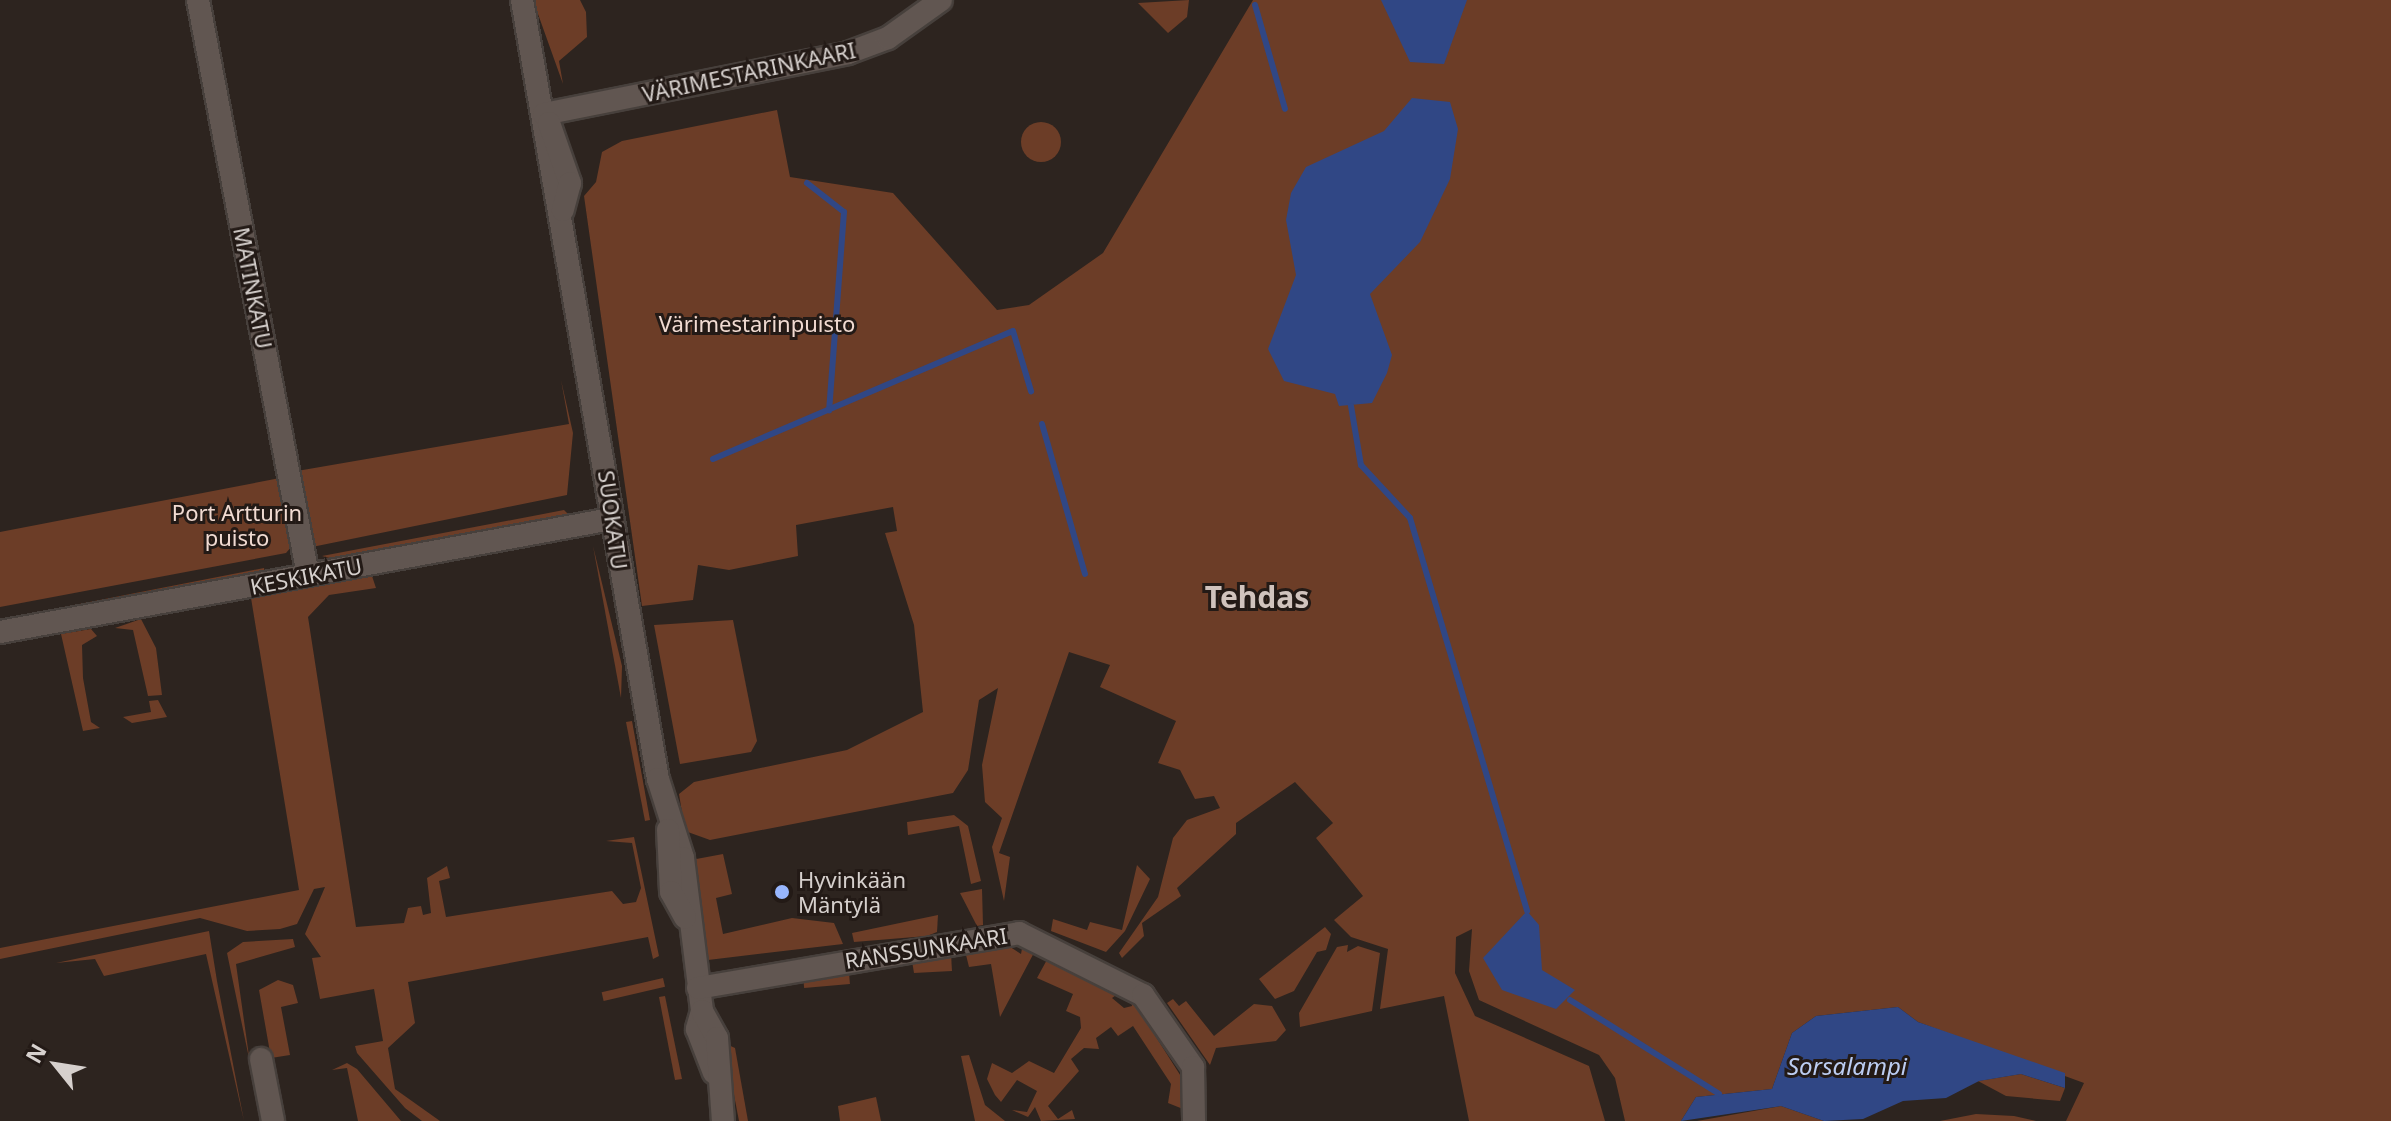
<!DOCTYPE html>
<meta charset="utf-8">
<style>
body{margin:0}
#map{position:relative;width:2391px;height:1121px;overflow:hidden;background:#2d241f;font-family:"Noto Sans",sans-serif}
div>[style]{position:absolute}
.green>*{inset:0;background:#6c3d27;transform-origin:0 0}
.round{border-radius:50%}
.water>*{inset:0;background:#304785}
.stream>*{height:6px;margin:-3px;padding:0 3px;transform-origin:3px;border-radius:3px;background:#304785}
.roads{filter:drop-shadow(2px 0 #47403c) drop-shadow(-2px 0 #47403c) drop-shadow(0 2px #47403c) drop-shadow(0 -2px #47403c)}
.minor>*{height:22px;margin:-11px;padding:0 11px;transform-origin:11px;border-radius:11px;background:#615651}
.dots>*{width:22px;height:22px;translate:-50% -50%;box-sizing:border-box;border:4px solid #231a16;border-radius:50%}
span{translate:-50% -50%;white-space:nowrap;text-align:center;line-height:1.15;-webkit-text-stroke:6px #231a16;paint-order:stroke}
.street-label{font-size:22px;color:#d6d0cd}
.park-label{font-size:22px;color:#f1dbd2}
.poi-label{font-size:22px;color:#d6d0cd}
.left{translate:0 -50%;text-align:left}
.water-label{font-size:24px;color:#bccdf2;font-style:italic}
.district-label{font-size:30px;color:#d0c3bd;font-weight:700}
.north{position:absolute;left:16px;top:1025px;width:80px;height:80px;-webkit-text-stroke:6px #231a16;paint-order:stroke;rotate:300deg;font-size:22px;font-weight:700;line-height:32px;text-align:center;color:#d6d0cd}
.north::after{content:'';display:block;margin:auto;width:28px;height:36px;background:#d6d0cd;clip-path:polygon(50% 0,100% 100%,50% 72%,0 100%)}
</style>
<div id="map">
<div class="green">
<i style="clip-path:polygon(533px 0,580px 0,586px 12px,587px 37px,559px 61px,563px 84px)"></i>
<i style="clip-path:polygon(1189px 0,1187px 17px,1168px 33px,1138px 3px)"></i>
<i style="clip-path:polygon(1253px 0,2391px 0,2391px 1121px,2066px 1121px,2084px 1083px,1918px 1022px,1898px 1007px,1816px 1016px,1792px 1033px,1772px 1089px,1696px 1097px,1681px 1121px,1625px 1121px,1615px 1078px,1599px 1055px,1479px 1000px,1469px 971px,1472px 929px,1456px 937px,1455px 973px,1475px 1016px,1589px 1066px,1605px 1121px,1469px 1121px,1444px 996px,1380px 1009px,1388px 949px,1351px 937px,1334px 920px,1363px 896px,1316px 838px,1333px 823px,1295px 782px,1236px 823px,1236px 834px,1177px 888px,1181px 896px,1142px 923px,1144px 936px,1122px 958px,1119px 953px,1158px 897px,1173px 838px,1187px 820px,1220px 808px,1214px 796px,1195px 799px,1180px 770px,1158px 763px,1176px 721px,1100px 687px,1110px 665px,1069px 652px,999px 853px,1010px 857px,1004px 901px,992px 847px,1002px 818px,985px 802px,982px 765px,998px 688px,979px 700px,968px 770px,953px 793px,710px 840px,685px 831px,679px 794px,694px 782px,847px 750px,923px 712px,914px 625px,885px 533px,897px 531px,893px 507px,796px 525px,798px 556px,729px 570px,698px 565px,693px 600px,642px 606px,584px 196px,596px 182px,602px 152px,622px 141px,777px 110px,790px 177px,893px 193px,997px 310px,1029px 305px,1103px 253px)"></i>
<i class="round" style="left:1021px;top:122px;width:40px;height:40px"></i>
<i style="clip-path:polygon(561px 380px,573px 433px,567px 495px,312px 547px,297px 471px,569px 424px)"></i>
<i style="clip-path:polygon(280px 478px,292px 546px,286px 553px,0 607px,0 532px)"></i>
<i style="clip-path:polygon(564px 510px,569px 515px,337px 560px,322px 556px)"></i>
<i style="clip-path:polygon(593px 546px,622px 666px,621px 698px)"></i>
<i style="left:264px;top:568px;width:5px;height:268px;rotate:79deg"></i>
<i style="clip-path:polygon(372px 576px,376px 588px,329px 595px,308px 617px,356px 927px,404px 923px,408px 908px,421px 906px,423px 915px,431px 913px,427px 878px,447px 866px,450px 878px,439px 881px,446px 917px,612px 891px,623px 904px,636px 902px,641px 888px,632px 843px,606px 841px,634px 837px,659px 956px,653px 959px,648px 937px,408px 982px,415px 1023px,388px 1048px,395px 1089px,440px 1121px,422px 1121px,405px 1108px,357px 1053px,355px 1046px,383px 1041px,374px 989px,320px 999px,312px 958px,321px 957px,305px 934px,325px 887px,314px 889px,297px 924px,280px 929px,247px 931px,200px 918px,0 959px,0 948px,299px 890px,251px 598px)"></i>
<i style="clip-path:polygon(141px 619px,156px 648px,162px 695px,148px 696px,133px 630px,115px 628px)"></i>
<i style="clip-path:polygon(733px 620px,757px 741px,751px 752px,680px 764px,654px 625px)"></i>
<i style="clip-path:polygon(91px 629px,97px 636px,82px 645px,83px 678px,91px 722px,100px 728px,83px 731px,61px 634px)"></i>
<i style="clip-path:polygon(158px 700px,167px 717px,132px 723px,123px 717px,151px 712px,149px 701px)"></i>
<i style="clip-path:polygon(632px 721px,650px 820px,645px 821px,626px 722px)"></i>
<i style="clip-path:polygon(954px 815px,968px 826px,981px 881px,971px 884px,959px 826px,908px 835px,907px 822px)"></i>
<i style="clip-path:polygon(723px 854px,732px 894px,716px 898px,723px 934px,792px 918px,834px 923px,843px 944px,708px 960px,691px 860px)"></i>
<i style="clip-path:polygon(1137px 865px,1150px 879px,1125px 931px,1106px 952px,1051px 931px,1053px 919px,1087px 930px,1090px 922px,1122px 930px)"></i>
<i style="clip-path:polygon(982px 889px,983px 925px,977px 926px,960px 893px)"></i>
<i style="clip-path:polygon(938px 915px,937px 932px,927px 936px,854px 942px,852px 933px)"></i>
<i style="clip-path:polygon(1325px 927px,1331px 934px,1326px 950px,1317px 952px,1294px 991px,1275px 999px,1259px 979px)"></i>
<i style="clip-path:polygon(209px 931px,217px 981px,244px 1121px,206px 954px,104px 976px,95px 959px,56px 963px)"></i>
<i style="clip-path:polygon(293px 939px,295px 947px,236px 964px,250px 1063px,227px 953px,243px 942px)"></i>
<i style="clip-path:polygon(1023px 943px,1036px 949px,1000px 1017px,991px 964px,969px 967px,965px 951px,1007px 945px,1021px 954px)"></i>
<i style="clip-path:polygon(1348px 945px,1347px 952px,1358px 946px,1380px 953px,1372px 1011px,1300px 1027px,1299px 1013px,1337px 947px)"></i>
<i style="clip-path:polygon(951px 954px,952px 971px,914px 973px,912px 961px)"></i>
<i style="clip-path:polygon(1049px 956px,1122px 991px,1112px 998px,1124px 1008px,1132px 1006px,1130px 996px,1189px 1089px,1188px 1111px,1168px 1103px,1171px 1084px,1133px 1026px,1118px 1036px,1111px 1027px,1096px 1038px,1099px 1049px,1084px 1048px,1071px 1059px,1079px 1071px,1048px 1106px,1058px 1119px,1072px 1110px,1075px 1119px,1041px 1121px,1035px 1107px,1028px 1117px,1012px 1110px,1027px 1112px,1037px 1091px,1017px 1080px,1001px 1102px,995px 1095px,987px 1079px,992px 1063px,1012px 1073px,1029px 1061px,1054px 1073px,1081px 1028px,1080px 1017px,1066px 1011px,1073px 994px,1037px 978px)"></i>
<i style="left:849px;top:973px;width:11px;height:46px;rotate:85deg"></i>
<i style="left:663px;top:978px;width:9px;height:63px;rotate:77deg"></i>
<i style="clip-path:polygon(278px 980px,293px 985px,298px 1003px,281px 1007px,290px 1055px,271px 1058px,259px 990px)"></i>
<i style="clip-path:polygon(665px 996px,682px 1079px,675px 1080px,659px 997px)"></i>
<i style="clip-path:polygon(1173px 999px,1179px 1006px,1186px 1001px,1214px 1036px,1254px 1004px,1272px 1006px,1286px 1030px,1276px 1041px,1216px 1048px,1210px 1065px,1167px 1003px)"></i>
<i style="clip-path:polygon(724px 1043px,735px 1048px,748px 1121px,739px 1121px)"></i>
<i style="clip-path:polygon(969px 1055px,985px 1105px,1005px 1121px,975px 1121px,961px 1056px)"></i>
<i style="clip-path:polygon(347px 1063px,357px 1069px,401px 1121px,358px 1121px,347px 1068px,332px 1070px)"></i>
<i style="clip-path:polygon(2021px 1074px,2065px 1088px,2060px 1101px,2006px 1096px,1978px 1081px)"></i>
<i style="clip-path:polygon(876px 1097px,881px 1121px,840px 1121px,838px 1106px)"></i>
<i style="clip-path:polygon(1781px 1106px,1824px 1121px,1697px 1121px)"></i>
<i style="clip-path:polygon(1976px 1114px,2014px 1116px,2036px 1121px,1940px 1121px)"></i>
</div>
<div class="water">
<i style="clip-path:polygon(1381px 0,1467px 0,1444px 64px,1410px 62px)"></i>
<i style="clip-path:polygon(1412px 98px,1450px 102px,1458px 129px,1450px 179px,1420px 242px,1370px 294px,1392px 355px,1387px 373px,1372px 403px,1339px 406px,1335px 394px,1284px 381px,1268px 349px,1296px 275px,1286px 220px,1291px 193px,1306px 167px,1384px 131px)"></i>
<i style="clip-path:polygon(1527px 911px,1539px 925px,1542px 970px,1575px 990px,1556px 1009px,1502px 990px,1483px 958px)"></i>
<i style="clip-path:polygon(1898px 1007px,1918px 1022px,2065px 1073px,2065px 1088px,2021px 1074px,1979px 1081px,1946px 1098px,1903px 1101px,1863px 1119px,1824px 1121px,1781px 1106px,1681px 1121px,1696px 1097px,1772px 1089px,1792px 1033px,1816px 1016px)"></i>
</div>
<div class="stream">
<i style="left:1255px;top:5px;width:108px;rotate:73.9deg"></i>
<i style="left:807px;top:183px;width:47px;rotate:38.1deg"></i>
<i style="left:844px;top:212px;width:199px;rotate:94.3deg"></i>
<i style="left:1351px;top:406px;width:60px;rotate:80.4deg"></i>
<i style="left:1361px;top:465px;width:72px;rotate:47.2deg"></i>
<i style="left:1410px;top:518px;width:410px;rotate:73.4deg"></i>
<i style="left:1042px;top:424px;width:156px;rotate:74deg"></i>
<i style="left:713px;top:459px;width:326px;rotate:-23.1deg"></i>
<i style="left:1013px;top:331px;width:63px;rotate:73.3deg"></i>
<i style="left:1570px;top:1000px;width:176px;rotate:32.2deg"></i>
</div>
<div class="roads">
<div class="minor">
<i style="left:198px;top:0;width:585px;rotate:79.17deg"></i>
<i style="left:522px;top:0;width:791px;rotate:80.1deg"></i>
<i style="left:658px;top:779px;width:83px;rotate:72.4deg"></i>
<i style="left:683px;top:858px;width:154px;rotate:82.9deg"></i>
<i style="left:702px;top:1011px;width:19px;rotate:106deg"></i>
<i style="left:697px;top:1029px;width:47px;rotate:68.9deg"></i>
<i style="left:544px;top:114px;width:310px;rotate:-11.3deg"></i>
<i style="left:848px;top:53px;width:43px;rotate:-20.6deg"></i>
<i style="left:888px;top:38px;width:65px;rotate:-35.6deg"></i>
<i style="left:549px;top:123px;width:64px;rotate:70.7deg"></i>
<i style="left:570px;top:183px;width:28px;rotate:105deg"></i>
<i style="left:0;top:632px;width:621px;rotate:-10.48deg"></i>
<i style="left:668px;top:830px;width:62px;rotate:87.2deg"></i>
<i style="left:671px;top:892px;width:29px;rotate:61deg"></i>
<i style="left:698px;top:988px;width:326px;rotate:-9.7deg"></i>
<i style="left:1019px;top:933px;width:139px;rotate:26.6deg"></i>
<i style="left:1143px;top:995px;width:88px;rotate:55.2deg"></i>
<i style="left:1193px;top:1067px;width:54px;rotate:88.9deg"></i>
<i style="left:702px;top:1011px;width:31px;rotate:61deg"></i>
<i style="left:717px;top:1038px;width:83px;rotate:85.9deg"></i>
<i style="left:261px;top:1059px;width:63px;rotate:79deg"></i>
</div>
</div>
<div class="dots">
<i style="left:782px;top:892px;background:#98b6fd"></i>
</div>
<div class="street-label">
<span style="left:749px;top:72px;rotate:-12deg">VÄRIMESTARINKAARI</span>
<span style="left:253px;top:288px;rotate:79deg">MATINKATU</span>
<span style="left:613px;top:520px;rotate:82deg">SUOKATU</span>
<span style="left:306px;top:576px;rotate:-11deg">KESKIKATU</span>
<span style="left:926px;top:948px;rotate:-9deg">RANSSUNKAARI</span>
</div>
<div class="park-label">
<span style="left:757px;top:324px">Värimestarinpuisto</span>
<span style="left:237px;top:525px">Port Artturin<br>puisto</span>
</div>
<div class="poi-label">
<span class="left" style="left:798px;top:892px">Hyvinkään<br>Mäntylä</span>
</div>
<div class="water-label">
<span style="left:1847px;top:1066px">Sorsalampi</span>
</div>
<div class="district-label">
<span style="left:1257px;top:597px">Tehdas</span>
</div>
<div class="north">N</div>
</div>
